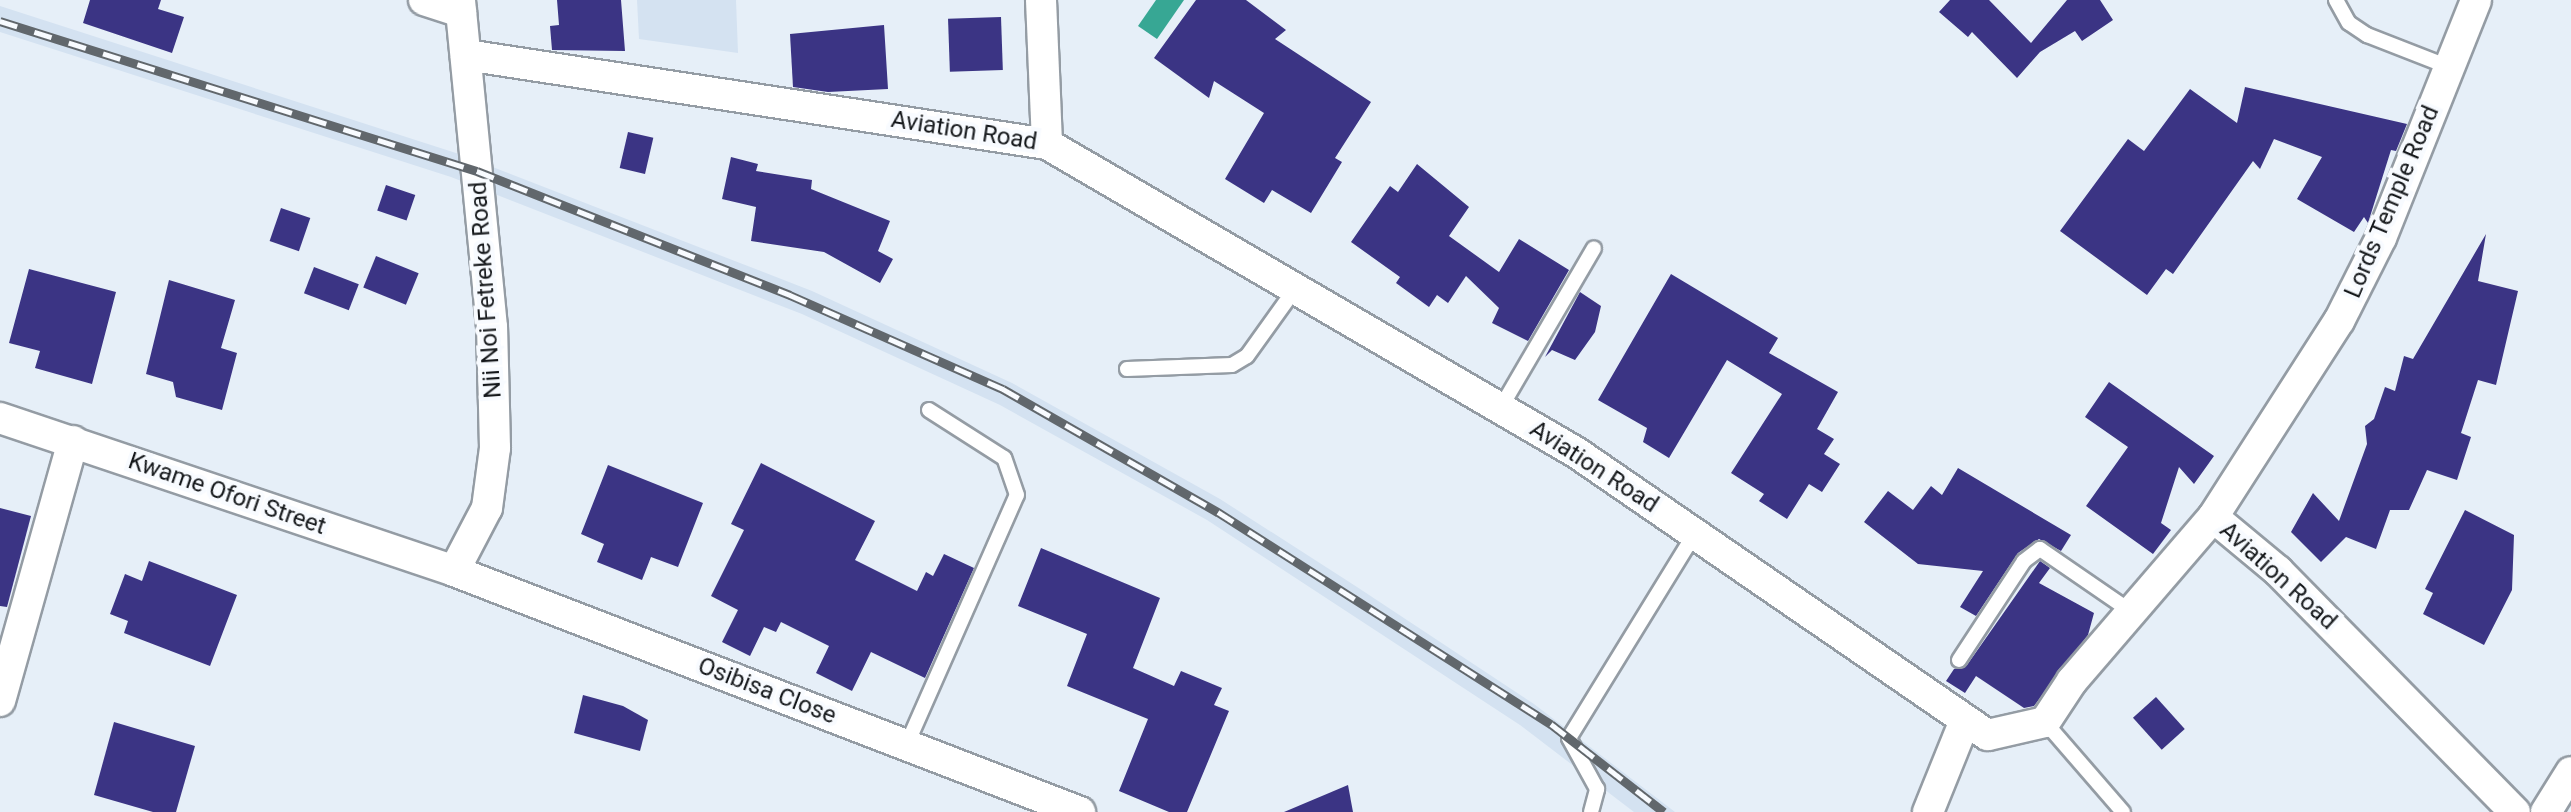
<!DOCTYPE html>
<style>
body{margin:0}
#map{position:relative;width:2571px;height:812px;overflow:hidden;background:#e6eff8;font-family:Roboto,sans-serif}
div>[style]{position:absolute}
.built>*{inset:0;background:#d4e2f1}
.water>*{inset:0;background:#37a794}
.building>*{inset:0;background:#3b3484;transform-origin:0 0}
.roads{filter:drop-shadow(2px 0 #949ca4) drop-shadow(-2px 0 #949ca4) drop-shadow(0 2px #949ca4) drop-shadow(0 -2px #949ca4)}
.lane>*{height:14px;margin:-7px;padding:0 7px;transform-origin:7px;border-radius:7px;background:#fff}
.street>*{height:30px;margin:-15px;padding:0 15px;transform-origin:15px;border-radius:15px;background:#fff}
.rail>*{height:9px;margin-top:-4.5px;transform-origin:0;background:repeating-linear-gradient(90deg,#f8fbff 0 18px,#61676c 0 36px);box-sizing:border-box;border-block:2px solid #61676c}
span{translate:-50% -50%;white-space:nowrap;text-align:center;line-height:1.15;-webkit-text-stroke:8px #f8fbff;paint-order:stroke}
.street-label{font-size:24px;color:#15181b}
</style>
<div id="map">
<div class="built">
<i style="clip-path:polygon(637px 0,736px 0,738px 53px,639px 39px)"></i>
<i style="clip-path:polygon(0 6px,459px 154px,812px 291px,1012px 383px,1220px 499px,1357px 587px,1534px 704px,1675px 812px,1634px 812px,1520px 725px,1207px 520px,1000px 405px,802px 314px,451px 177px,0 32px)"></i>
</div>
<div class="water">
<i style="clip-path:polygon(1156px 0,1184px 0,1157px 39px,1138px 26px)"></i>
</div>
<div class="building">
<i style="clip-path:polygon(90px 0,161px 0,158px 9px,184px 17px,172px 53px,83px 23px)"></i>
<i style="clip-path:polygon(557px 0,621px 0,625px 51px,552px 50px,550px 26px,559px 25px)"></i>
<i style="clip-path:polygon(1196px 0,1246px 0,1286px 30px,1275px 39px,1371px 102px,1335px 158px,1342px 162px,1311px 213px,1272px 190px,1264px 203px,1225px 179px,1264px 113px,1214px 81px,1209px 98px,1154px 58px)"></i>
<i style="clip-path:polygon(1950px 0,1989px 0,2031px 43px,2067px 0,2100px 0,2113px 20px,2082px 41px,2075px 31px,2040px 52px,2017px 78px,1972px 32px,1968px 37px,1939px 12px)"></i>
<i style="left:1001px;top:17px;width:53px;height:53px;rotate:88deg"></i>
<i style="clip-path:polygon(884px 25px,888px 89px,828px 92px,793px 87px,790px 34px)"></i>
<i style="clip-path:polygon(2245px 87px,2407px 124px,2396px 151px,2391px 150px,2368px 223px,2364px 217px,2354px 232px,2297px 199px,2322px 157px,2274px 139px,2260px 169px,2253px 161px,2173px 274px,2166px 269px,2147px 295px,2060px 231px,2128px 139px,2144px 151px,2190px 89px,2237px 123px)"></i>
<i style="left:628px;top:132px;width:26px;height:37px;rotate:13deg"></i>
<i style="clip-path:polygon(731px 157px,758px 164px,756px 171px,812px 180px,811px 189px,890px 221px,878px 251px,893px 259px,880px 283px,824px 252px,751px 241px,756px 207px,722px 199px)"></i>
<i style="clip-path:polygon(1417px 164px,1469px 207px,1449px 236px,1499px 272px,1519px 239px,1569px 270px,1528px 341px,1492px 323px,1499px 308px,1466px 276px,1448px 303px,1437px 295px,1429px 307px,1396px 283px,1400px 277px,1351px 242px,1390px 186px,1398px 192px)"></i>
<i style="left:386px;top:185px;width:31px;height:27px;rotate:19deg"></i>
<i style="left:281px;top:208px;width:31px;height:35px;rotate:19deg"></i>
<i style="clip-path:polygon(2486px 234px,2478px 281px,2518px 291px,2496px 385px,2478px 380px,2461px 433px,2471px 437px,2457px 480px,2427px 470px,2409px 510px,2390px 510px,2376px 549px,2346px 537px,2321px 562px,2291px 532px,2313px 493px,2339px 521px,2367px 444px,2365px 426px,2374px 419px,2385px 387px,2395px 391px,2404px 356px,2413px 359px)"></i>
<i style="left:376px;top:256px;width:46px;height:34px;rotate:22deg"></i>
<i style="left:314px;top:267px;width:48px;height:28px;rotate:21deg"></i>
<i style="clip-path:polygon(29px 269px,116px 292px,92px 384px,35px 368px,40px 351px,9px 343px)"></i>
<i style="clip-path:polygon(1671px 274px,1778px 338px,1769px 353px,1838px 392px,1817px 429px,1834px 439px,1824px 454px,1840px 464px,1822px 492px,1809px 484px,1787px 519px,1759px 501px,1764px 494px,1731px 473px,1782px 394px,1727px 360px,1669px 458px,1643px 442px,1647px 428px,1598px 400px)"></i>
<i style="clip-path:polygon(169px 280px,235px 300px,221px 348px,237px 353px,222px 410px,176px 397px,173px 382px,146px 374px)"></i>
<i style="clip-path:polygon(1580px 292px,1601px 306px,1595px 332px,1575px 360px,1552px 350px,1545px 357px)"></i>
<i style="clip-path:polygon(2109px 382px,2214px 456px,2194px 484px,2179px 467px,2161px 523px,2171px 530px,2153px 554px,2086px 506px,2128px 447px,2085px 417px)"></i>
<i style="clip-path:polygon(761px 463px,875px 521px,855px 560px,917px 591px,926px 572px,933px 576px,944px 554px,974px 568px,925px 678px,871px 652px,852px 691px,816px 673px,829px 646px,781px 622px,776px 632px,764px 627px,750px 656px,722px 642px,738px 610px,711px 596px,744px 530px,731px 524px)"></i>
<i style="clip-path:polygon(608px 465px,703px 503px,678px 567px,651px 557px,642px 580px,597px 562px,604px 544px,581px 534px)"></i>
<i style="clip-path:polygon(1958px 468px,2071px 535px,2061px 551px,2039px 539px,2018px 553px,1976px 616px,1960px 607px,1983px 571px,1918px 564px,1864px 522px,1888px 491px,1913px 510px,1931px 486px,1942px 495px)"></i>
<i style="clip-path:polygon(0 508px,31px 516px,7px 607px,0 606px)"></i>
<i style="clip-path:polygon(2465px 510px,2514px 535px,2512px 590px,2484px 645px,2423px 614px,2433px 593px,2425px 589px)"></i>
<i style="clip-path:polygon(1041px 548px,1160px 598px,1133px 668px,1174px 686px,1181px 671px,1222px 688px,1214px 705px,1229px 711px,1187px 812px,1169px 812px,1119px 791px,1148px 719px,1067px 686px,1087px 634px,1018px 606px)"></i>
<i style="clip-path:polygon(149px 561px,237px 595px,210px 666px,124px 633px,128px 621px,110px 614px,125px 574px,142px 581px)"></i>
<i style="clip-path:polygon(2040px 561px,2050px 568px,2039px 583px,2094px 613px,2088px 635px,2034px 706px,2024px 708px,1976px 676px,1965px 693px,1946px 681px,1954px 669px,1967px 665px)"></i>
<i style="clip-path:polygon(583px 695px,623px 706px,648px 720px,640px 751px,574px 733px)"></i>
<i style="left:2156px;top:697px;width:43px;height:31px;rotate:48deg"></i>
<i style="clip-path:polygon(114px 722px,195px 746px,176px 812px,153px 812px,94px 795px)"></i>
<i style="clip-path:polygon(1348px 785px,1353px 812px,1284px 812px)"></i>
</div>
<div class="roads">
<div class="lane">
<i style="left:2336px;top:0;width:26px;rotate:61deg"></i>
<i style="left:2349px;top:23px;width:22px;rotate:34deg"></i>
<i style="left:2367px;top:35px;width:88px;rotate:21.3deg"></i>
<i style="left:1127px;top:369px;width:105px;rotate:-2.2deg"></i>
<i style="left:1232px;top:365px;width:17px;rotate:-31deg"></i>
<i style="left:1247px;top:356px;width:82px;rotate:-54.4deg"></i>
<i style="left:1500px;top:409px;width:186px;rotate:-59.7deg"></i>
<i style="left:1959px;top:660px;width:118px;rotate:-56.7deg"></i>
<i style="left:2024px;top:561px;width:20px;rotate:-37deg"></i>
<i style="left:2040px;top:549px;width:113px;rotate:34.5deg"></i>
<i style="left:2045px;top:722px;width:119px;rotate:49.1deg"></i>
<i style="left:907px;top:744px;width:272px;rotate:-66.2deg"></i>
<i style="left:1017px;top:495px;width:39px;rotate:-109deg"></i>
<i style="left:1004px;top:458px;width:89px;rotate:-147.4deg"></i>
<i style="left:1591px;top:812px;width:24px;rotate:-75deg"></i>
<i style="left:1597px;top:789px;width:58px;rotate:-118.8deg"></i>
<i style="left:1569px;top:738px;width:241px;rotate:-58.4deg"></i>
</div>
<div class="street">
<i style="left:424px;top:0;width:39px;rotate:18deg"></i>
<i style="left:1041px;top:0;width:144px;rotate:87.6deg"></i>
<i style="left:466px;top:55px;width:588px;rotate:8.71deg"></i>
<i style="left:1047px;top:144px;width:613px;rotate:30.24deg"></i>
<i style="left:1577px;top:453px;width:498px;rotate:34.5deg"></i>
<i style="left:1988px;top:735px;width:58px;rotate:-12.8deg"></i>
<i style="left:2045px;top:722px;width:49px;rotate:-56.6deg"></i>
<i style="left:2072px;top:681px;width:216px;rotate:-49.3deg"></i>
<i style="left:2213px;top:517px;width:233px;rotate:-57.3deg"></i>
<i style="left:2339px;top:321px;width:93px;rotate:-63.2deg"></i>
<i style="left:2381px;top:238px;width:256px;rotate:-68.2deg"></i>
<i style="left:0;top:418px;width:479px;rotate:18.6deg"></i>
<i style="left:454px;top:571px;width:671px;rotate:21.06deg"></i>
<i style="left:2213px;top:517px;width:85px;rotate:39.7deg"></i>
<i style="left:2278px;top:571px;width:338px;rotate:45.5deg"></i>
<i style="left:454px;top:571px;width:71px;rotate:-62.4deg"></i>
<i style="left:487px;top:508px;width:61px;rotate:-82.4deg"></i>
<i style="left:495px;top:448px;width:121px;rotate:-91.4deg"></i>
<i style="left:492px;top:327px;width:329px;rotate:-95.6deg"></i>
<i style="left:0;top:701px;width:270px;rotate:-74.3deg"></i>
<i style="left:1928px;top:812px;width:96px;rotate:-68deg"></i>
<i style="left:2546px;top:812px;width:47px;rotate:-58deg"></i>
</div>
</div>
<div class="rail">
<i style="left:0;top:21px;width:500px;rotate:17.46deg"></i>
<i style="left:477px;top:171px;width:337px;rotate:21.6deg"></i>
<i style="left:790px;top:295px;width:233px;rotate:23.8deg"></i>
<i style="left:1003px;top:389px;width:248px;rotate:29.8deg"></i>
<i style="left:1218px;top:512px;width:395px;rotate:32.5deg"></i>
<i style="left:1551px;top:724px;width:143px;rotate:37.9deg"></i>
</div>
<div class="street-label">
<span style="left:964px;top:131px;rotate:9deg">Aviation Road</span>
<span style="left:2392px;top:202px;rotate:-67deg">Lords Temple Road</span>
<span style="left:486px;top:290px;rotate:-94deg">Nii Noi Fetreke Road</span>
<span style="left:1594px;top:467px;rotate:33deg">Aviation Road</span>
<span style="left:227px;top:494px;rotate:19deg">Kwame Ofori Street</span>
<span style="left:2278px;top:576px;rotate:42deg">Aviation Road</span>
<span style="left:767px;top:691px;rotate:21deg">Osibisa Close</span>
</div>
</div>
